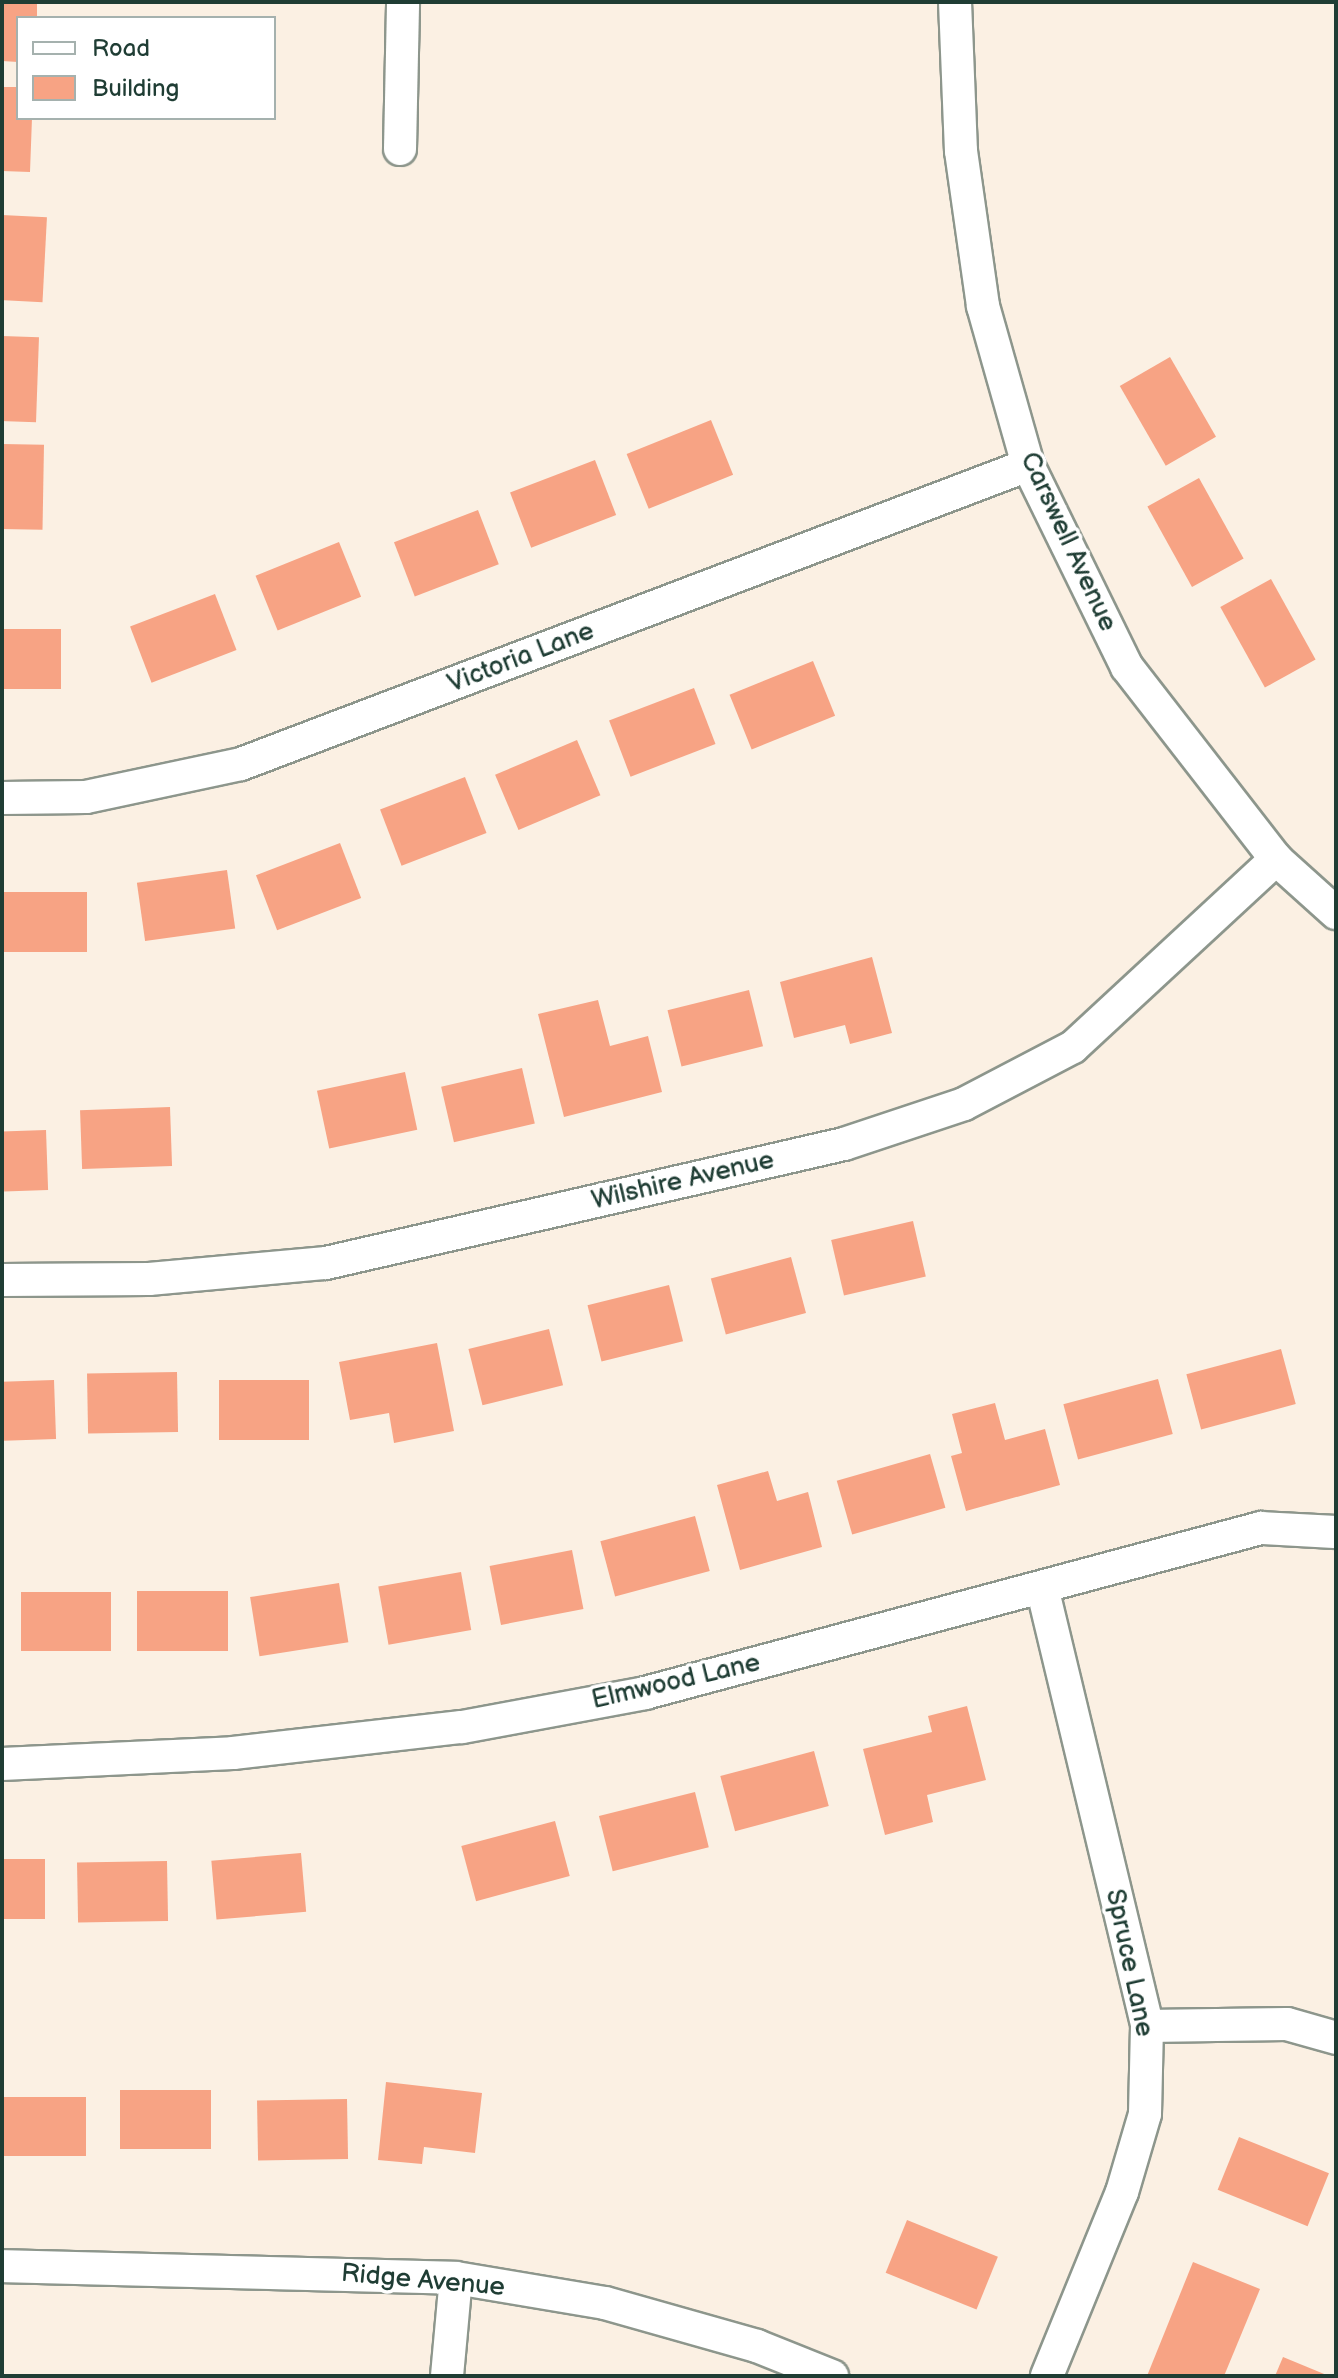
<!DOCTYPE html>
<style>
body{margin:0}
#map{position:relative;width:1338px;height:2378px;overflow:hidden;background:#fbf0e3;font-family:"Balsamiq Sans",sans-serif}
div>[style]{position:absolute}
.building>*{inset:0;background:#f7a384;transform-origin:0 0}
.roads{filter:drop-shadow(2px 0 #8d968c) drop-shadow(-2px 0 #8d968c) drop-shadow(0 2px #8d968c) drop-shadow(0 -2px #8d968c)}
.minor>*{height:32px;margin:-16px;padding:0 16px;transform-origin:16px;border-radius:16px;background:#fff}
span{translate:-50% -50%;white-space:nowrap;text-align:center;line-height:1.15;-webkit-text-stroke:7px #fff;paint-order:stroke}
.street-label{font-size:26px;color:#1f3d34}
.frame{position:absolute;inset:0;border:4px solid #1f3d34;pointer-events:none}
.legend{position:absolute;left:16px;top:16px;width:260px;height:104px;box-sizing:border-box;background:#fff;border:2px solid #a5b1ae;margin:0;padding:10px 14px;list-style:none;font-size:24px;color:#1f3d34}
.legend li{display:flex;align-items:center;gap:16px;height:40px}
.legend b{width:40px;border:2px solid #a5b1ae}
</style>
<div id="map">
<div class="building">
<i style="clip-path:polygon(2px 2px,37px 2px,37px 18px,18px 18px,18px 62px,2px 61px)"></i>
<i style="clip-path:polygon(2px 87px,18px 87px,18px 118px,32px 118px,30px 172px,2px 171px)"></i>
<i style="left:2px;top:215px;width:45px;height:85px;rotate:3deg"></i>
<i style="left:2px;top:336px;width:37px;height:85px;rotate:2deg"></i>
<i style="left:1170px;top:357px;width:92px;height:58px;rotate:60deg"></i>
<i style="left:711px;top:420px;width:59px;height:91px;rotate:68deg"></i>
<i style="left:2px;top:444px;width:42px;height:85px;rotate:1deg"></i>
<i style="left:595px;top:460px;width:59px;height:91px;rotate:69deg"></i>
<i style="left:1199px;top:478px;width:92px;height:59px;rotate:61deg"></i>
<i style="left:478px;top:510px;width:58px;height:90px;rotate:69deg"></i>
<i style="left:339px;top:542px;width:59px;height:90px;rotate:68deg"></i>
<i style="left:1271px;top:579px;width:92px;height:58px;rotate:61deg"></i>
<i style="left:215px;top:594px;width:60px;height:91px;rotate:69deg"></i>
<i style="left:61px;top:629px;width:60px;height:59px;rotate:90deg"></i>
<i style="left:813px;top:661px;width:59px;height:90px;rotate:68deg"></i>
<i style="left:694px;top:688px;width:60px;height:91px;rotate:69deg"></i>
<i style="left:577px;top:740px;width:60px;height:89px;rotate:67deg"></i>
<i style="left:465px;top:777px;width:60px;height:91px;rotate:69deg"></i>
<i style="left:340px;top:843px;width:59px;height:90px;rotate:69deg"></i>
<i style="left:227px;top:870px;width:59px;height:91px;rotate:82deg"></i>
<i style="left:87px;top:892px;width:60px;height:85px;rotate:90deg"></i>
<i style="clip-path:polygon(872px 957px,892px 1033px,850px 1044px,845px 1025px,794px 1038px,780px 982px)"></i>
<i style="left:749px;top:990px;width:58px;height:84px;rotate:76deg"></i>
<i style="clip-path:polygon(598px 1000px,610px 1046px,648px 1036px,662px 1092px,564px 1117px,538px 1014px)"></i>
<i style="left:522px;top:1068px;width:57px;height:83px;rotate:77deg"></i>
<i style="left:405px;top:1072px;width:59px;height:90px;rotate:78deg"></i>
<i style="left:170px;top:1107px;width:59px;height:90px;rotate:88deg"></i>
<i style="left:46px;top:1130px;width:60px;height:44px;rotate:88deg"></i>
<i style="left:913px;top:1221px;width:57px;height:84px;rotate:77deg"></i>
<i style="left:791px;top:1257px;width:58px;height:83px;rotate:75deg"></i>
<i style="left:669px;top:1285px;width:58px;height:84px;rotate:76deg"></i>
<i style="left:549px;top:1329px;width:58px;height:83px;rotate:76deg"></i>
<i style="clip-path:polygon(437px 1343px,454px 1431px,394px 1443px,389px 1413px,350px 1420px,339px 1362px)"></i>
<i style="left:1281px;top:1349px;width:57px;height:98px;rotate:75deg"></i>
<i style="left:177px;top:1372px;width:60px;height:90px;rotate:89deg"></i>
<i style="left:1158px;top:1379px;width:57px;height:98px;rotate:75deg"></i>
<i style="left:54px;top:1380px;width:59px;height:52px;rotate:88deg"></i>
<i style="left:219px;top:1380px;width:90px;height:60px"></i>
<i style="clip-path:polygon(995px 1403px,1005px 1440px,1045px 1429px,1060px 1485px,966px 1511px,951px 1456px,962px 1453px,952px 1414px)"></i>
<i style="left:930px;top:1454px;width:56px;height:97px;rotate:74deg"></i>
<i style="clip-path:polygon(768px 1471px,777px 1501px,808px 1492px,822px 1547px,740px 1570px,717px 1485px)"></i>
<i style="left:695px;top:1516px;width:57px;height:98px;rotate:75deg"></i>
<i style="left:572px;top:1550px;width:60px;height:84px;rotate:79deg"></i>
<i style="left:461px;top:1572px;width:59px;height:84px;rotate:80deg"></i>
<i style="left:339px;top:1583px;width:60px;height:90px;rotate:81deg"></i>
<i style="left:228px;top:1591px;width:60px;height:91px;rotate:90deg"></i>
<i style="left:111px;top:1592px;width:59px;height:90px;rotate:90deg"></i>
<i style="clip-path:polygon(967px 1706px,986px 1780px,927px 1795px,933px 1822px,885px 1835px,863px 1749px,932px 1732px,928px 1716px)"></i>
<i style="left:814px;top:1751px;width:57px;height:97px;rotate:75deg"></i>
<i style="left:695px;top:1792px;width:57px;height:99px;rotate:76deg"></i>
<i style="left:555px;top:1821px;width:57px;height:97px;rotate:75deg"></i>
<i style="left:301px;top:1853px;width:59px;height:90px;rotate:85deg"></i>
<i style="left:2px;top:1859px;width:43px;height:60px"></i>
<i style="left:167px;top:1861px;width:60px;height:90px;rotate:89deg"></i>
<i style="clip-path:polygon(386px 2082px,482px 2093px,475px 2153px,424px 2147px,422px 2164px,378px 2160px)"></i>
<i style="left:211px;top:2090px;width:59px;height:91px;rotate:90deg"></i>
<i style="left:86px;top:2097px;width:59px;height:84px;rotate:90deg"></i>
<i style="left:347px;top:2099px;width:60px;height:90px;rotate:89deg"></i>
<i style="left:1239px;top:2137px;width:97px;height:57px;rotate:22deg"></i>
<i style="left:907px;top:2220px;width:98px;height:57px;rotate:22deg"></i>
<i style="clip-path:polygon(1193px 2262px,1260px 2289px,1224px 2376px,1147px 2376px)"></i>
<i style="clip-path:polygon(1283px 2357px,1329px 2376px,1275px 2376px)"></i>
</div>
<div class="roads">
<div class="minor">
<i style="left:955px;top:2px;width:149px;rotate:87.7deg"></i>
<i style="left:961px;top:151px;width:157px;rotate:81.9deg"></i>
<i style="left:983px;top:306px;width:165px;rotate:74.2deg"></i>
<i style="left:1028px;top:465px;width:225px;rotate:63.9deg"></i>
<i style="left:1127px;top:667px;width:243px;rotate:52.2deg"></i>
<i style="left:1276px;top:859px;width:81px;rotate:42deg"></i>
<i style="left:400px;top:149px;width:147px;rotate:-88.8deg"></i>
<i style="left:2px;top:798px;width:84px;rotate:-0.7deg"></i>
<i style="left:86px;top:797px;width:158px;rotate:-12deg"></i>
<i style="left:241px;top:764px;width:842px;rotate:-20.8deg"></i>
<i style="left:2px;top:1280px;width:147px;rotate:-0.4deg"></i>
<i style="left:149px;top:1279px;width:178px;rotate:-5.2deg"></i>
<i style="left:326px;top:1263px;width:531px;rotate:-12.94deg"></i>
<i style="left:844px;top:1144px;width:126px;rotate:-18.4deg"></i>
<i style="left:964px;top:1104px;width:123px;rotate:-27.6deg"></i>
<i style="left:1073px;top:1047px;width:277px;rotate:-42.8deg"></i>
<i style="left:1042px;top:1587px;width:451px;rotate:76.5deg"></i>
<i style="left:1147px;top:2026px;width:88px;rotate:91.3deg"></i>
<i style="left:1145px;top:2114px;width:81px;rotate:106.4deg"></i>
<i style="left:1122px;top:2192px;width:199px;rotate:112.2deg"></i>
<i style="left:2px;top:1764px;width:231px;rotate:-2.7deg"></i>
<i style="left:233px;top:1753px;width:230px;rotate:-6.5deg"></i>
<i style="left:462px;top:1727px;width:186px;rotate:-10.5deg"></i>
<i style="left:645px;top:1693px;width:638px;rotate:-15deg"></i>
<i style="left:1261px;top:1528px;width:75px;rotate:3.1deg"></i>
<i style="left:1147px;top:2026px;width:140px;rotate:-0.8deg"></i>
<i style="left:1287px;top:2024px;width:51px;rotate:15.9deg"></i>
<i style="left:2px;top:2266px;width:454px;rotate:1.5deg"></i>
<i style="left:456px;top:2278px;width:151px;rotate:9.5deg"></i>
<i style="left:605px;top:2303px;width:158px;rotate:15.8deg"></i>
<i style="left:757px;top:2346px;width:81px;rotate:21.8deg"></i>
<i style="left:447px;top:2376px;width:98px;rotate:-84.8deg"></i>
</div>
</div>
<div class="street-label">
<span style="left:1068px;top:542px;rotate:65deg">Carswell Avenue</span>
<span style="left:521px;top:658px;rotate:-21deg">Victoria Lane</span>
<span style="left:683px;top:1181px;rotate:-13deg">Wilshire Avenue</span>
<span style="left:676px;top:1682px;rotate:-13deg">Elmwood Lane</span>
<span style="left:1129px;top:1963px;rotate:78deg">Spruce Lane</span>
<span style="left:423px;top:2281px;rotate:5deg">Ridge Avenue</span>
</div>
<div class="frame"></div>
<ul class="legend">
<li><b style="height:10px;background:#fff"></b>Road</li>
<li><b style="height:22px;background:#f7a384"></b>Building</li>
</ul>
</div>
